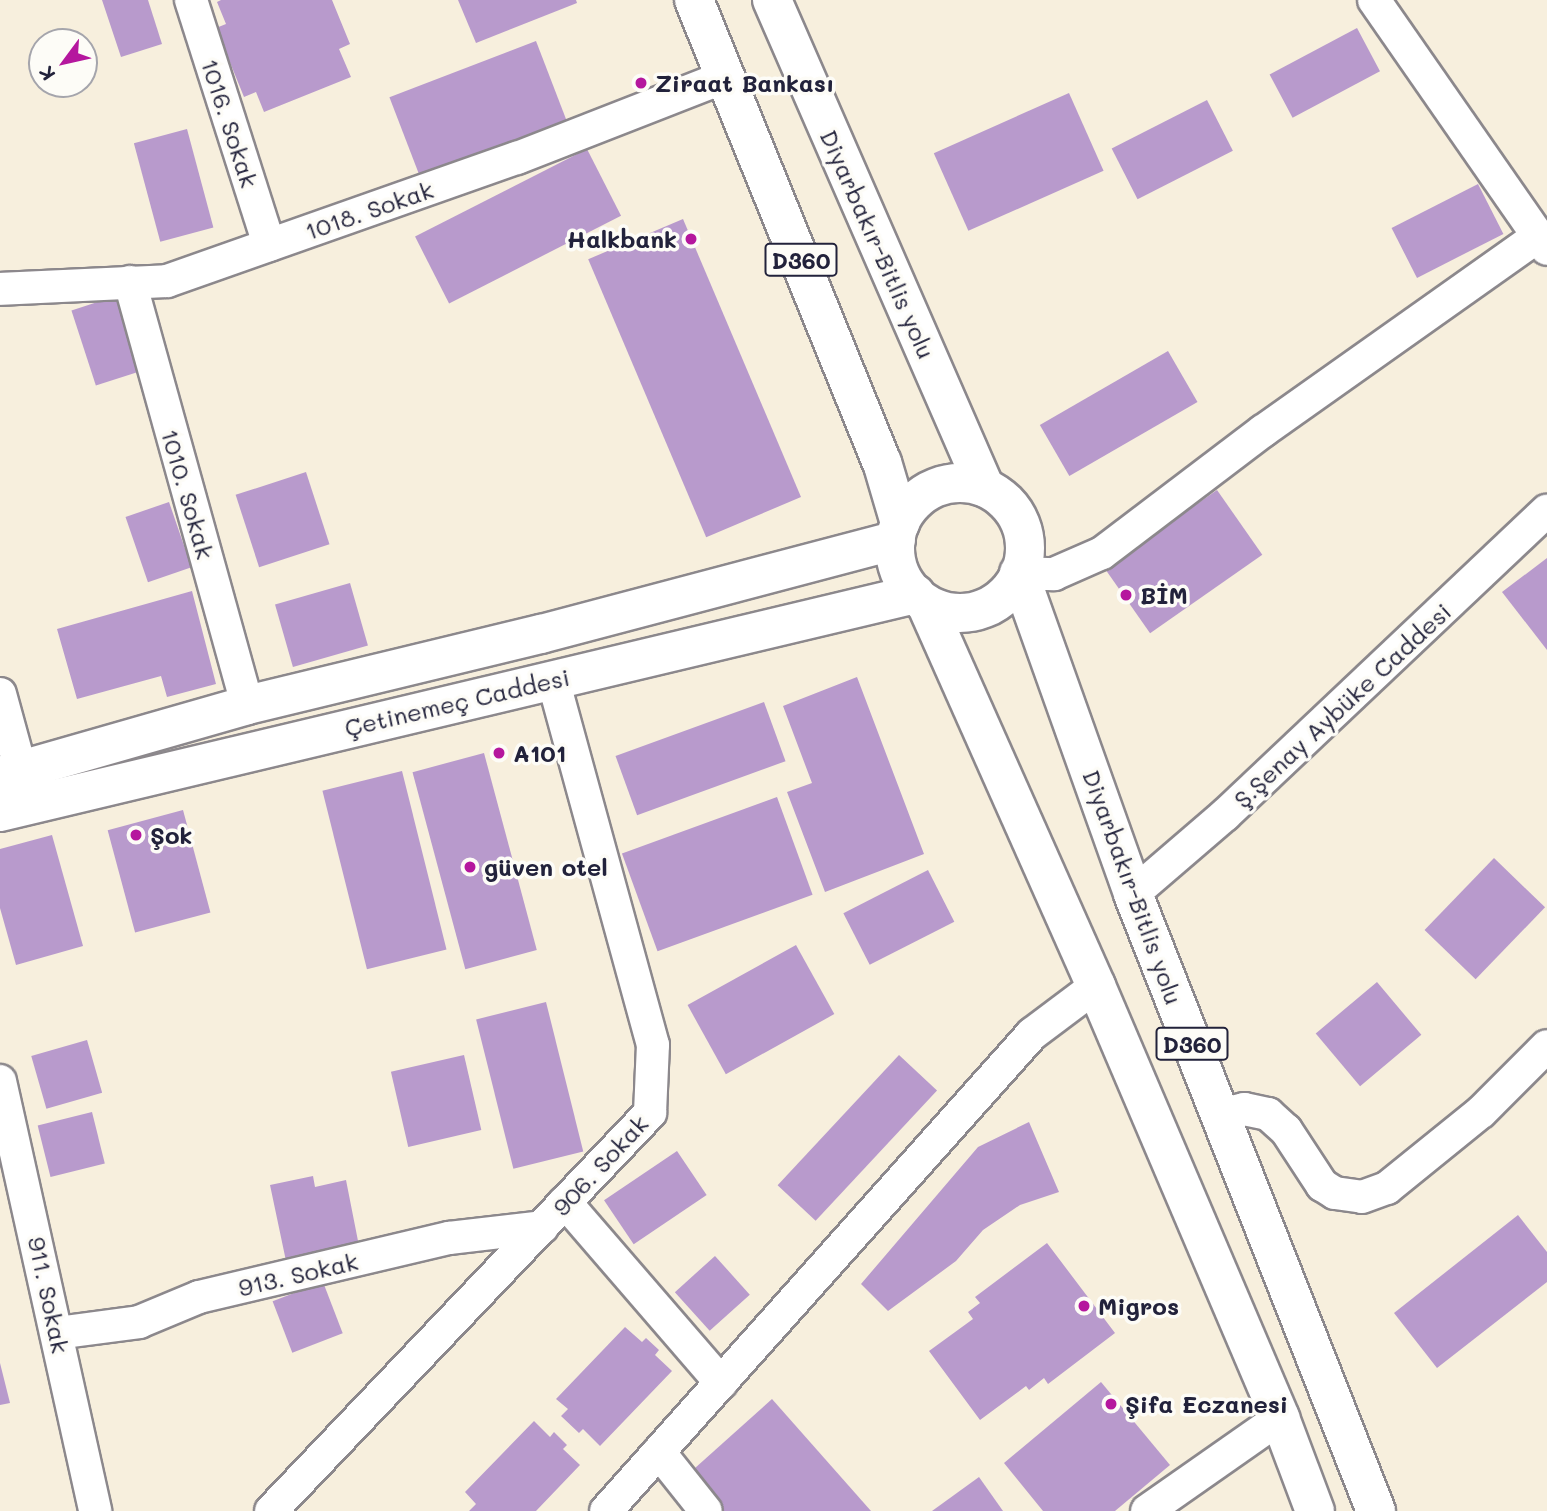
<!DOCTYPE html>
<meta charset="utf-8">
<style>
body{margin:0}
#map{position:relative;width:1547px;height:1511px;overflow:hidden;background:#f7efdd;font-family:Mali,sans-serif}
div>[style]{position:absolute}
.building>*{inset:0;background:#b89acc;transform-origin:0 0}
.roads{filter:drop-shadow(2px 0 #8c888c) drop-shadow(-2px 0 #8c888c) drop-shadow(0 2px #8c888c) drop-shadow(0 -2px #8c888c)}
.minor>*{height:32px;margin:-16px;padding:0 16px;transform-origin:16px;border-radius:16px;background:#fff}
.major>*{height:38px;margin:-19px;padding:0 19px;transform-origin:19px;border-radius:19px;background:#fff}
.highway>*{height:38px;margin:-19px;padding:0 19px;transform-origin:19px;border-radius:19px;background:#fff}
.highway>.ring{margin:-19px;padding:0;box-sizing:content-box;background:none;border:38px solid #fff;border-radius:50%}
.dots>*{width:19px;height:19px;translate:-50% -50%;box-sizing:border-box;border:4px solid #fdfcf7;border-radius:50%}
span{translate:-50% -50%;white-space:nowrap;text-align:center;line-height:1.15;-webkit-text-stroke:7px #fdfcf7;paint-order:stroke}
.shield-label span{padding:2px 5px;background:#fdfcf7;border:2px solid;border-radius:5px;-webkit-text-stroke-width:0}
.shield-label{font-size:23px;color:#22223b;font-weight:700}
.poi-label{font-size:24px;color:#22223b;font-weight:700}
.left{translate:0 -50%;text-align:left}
.right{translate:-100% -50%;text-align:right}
.street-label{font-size:24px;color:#22223b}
.north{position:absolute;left:28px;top:28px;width:70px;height:70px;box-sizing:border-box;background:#fdfcf7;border:2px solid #a5a5ac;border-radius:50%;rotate:237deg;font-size:19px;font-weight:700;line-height:28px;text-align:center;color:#22223b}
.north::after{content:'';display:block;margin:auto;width:24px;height:32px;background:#b5179e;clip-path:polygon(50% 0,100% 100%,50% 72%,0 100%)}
</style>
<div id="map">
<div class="building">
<i style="clip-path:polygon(102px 0,148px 0,162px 44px,121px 57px)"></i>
<i style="clip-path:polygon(221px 0,332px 0,350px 44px,339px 49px,351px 77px,264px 112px,256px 92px,244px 97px,216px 28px,226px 24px,217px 2px)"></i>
<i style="clip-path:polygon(458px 0,576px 0,577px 3px,476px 43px)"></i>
<i style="left:1357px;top:28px;width:49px;height:99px;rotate:62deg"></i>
<i style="left:536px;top:41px;width:85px;height:157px;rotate:69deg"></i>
<i style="left:1069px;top:93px;width:85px;height:148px;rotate:66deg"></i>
<i style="left:1207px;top:100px;width:57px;height:107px;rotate:63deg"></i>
<i style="left:187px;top:129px;width:102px;height:55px;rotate:75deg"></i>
<i style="left:587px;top:149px;width:75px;height:193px;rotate:63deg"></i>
<i style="left:1478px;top:184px;width:56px;height:97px;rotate:63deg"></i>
<i style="left:683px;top:219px;width:302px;height:103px;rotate:67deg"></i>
<i style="left:119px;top:295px;width:79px;height:50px;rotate:72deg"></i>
<i style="left:1168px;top:351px;width:59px;height:148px;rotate:60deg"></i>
<i style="left:306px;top:472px;width:76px;height:74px;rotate:72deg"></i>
<i style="left:1217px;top:490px;width:79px;height:137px;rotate:55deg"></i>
<i style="left:169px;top:502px;width:69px;height:46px;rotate:71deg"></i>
<i style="clip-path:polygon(1547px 558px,1547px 650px,1502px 592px)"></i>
<i style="left:350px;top:583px;width:65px;height:78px;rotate:74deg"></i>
<i style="clip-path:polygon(192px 591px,216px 684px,167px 697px,161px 676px,77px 699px,57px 629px)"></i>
<i style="clip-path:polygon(857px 677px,924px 854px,825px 892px,787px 792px,812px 783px,783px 706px)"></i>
<i style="left:764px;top:702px;width:63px;height:158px;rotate:70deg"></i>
<i style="left:484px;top:753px;width:204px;height:74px;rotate:75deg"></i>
<i style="left:402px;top:771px;width:184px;height:82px;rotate:76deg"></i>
<i style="left:777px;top:797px;width:104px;height:165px;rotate:70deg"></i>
<i style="left:183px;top:810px;width:106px;height:78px;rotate:75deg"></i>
<i style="clip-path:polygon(52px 835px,83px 946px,16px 965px,0 908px,0 849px)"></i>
<i style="left:1494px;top:858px;width:71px;height:100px;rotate:44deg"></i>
<i style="left:928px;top:870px;width:58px;height:95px;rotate:63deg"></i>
<i style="left:796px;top:945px;width:79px;height:124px;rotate:61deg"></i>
<i style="left:1377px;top:982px;width:69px;height:80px;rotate:50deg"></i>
<i style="left:546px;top:1002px;width:154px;height:72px;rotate:76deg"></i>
<i style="left:87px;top:1040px;width:55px;height:58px;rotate:74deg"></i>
<i style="left:464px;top:1055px;width:77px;height:75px;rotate:77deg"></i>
<i style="left:899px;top:1055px;width:52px;height:178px;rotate:43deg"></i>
<i style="left:92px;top:1112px;width:53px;height:56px;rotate:76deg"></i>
<i style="clip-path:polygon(1029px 1122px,1059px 1192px,1020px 1205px,983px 1230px,956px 1261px,888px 1311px,861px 1284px,978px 1147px)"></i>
<i style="left:677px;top:1151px;width:53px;height:88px;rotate:56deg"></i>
<i style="clip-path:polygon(313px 1176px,315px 1187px,346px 1180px,359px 1246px,286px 1261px,270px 1185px)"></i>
<i style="clip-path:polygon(1518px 1215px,1547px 1252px,1547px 1282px,1437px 1368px,1394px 1313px)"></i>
<i style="clip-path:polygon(1047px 1243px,1115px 1333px,1048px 1384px,1044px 1378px,1029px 1390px,1026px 1386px,980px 1420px,929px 1351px,973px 1319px,968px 1312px,980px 1303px,975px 1297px)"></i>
<i style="left:715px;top:1256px;width:52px;height:54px;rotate:48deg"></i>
<i style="left:323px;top:1282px;width:55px;height:54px;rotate:69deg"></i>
<i style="clip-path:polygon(625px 1327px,642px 1342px,646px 1338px,659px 1350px,655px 1355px,672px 1371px,600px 1446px,583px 1429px,579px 1433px,561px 1416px,568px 1409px,556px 1399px)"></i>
<i style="clip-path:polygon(0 1363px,10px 1403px,0 1405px)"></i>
<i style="clip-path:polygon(1101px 1382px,1170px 1465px,1115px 1511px,1043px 1511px,1004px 1463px)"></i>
<i style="clip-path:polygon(772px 1399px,871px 1511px,716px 1511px,685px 1477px)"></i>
<i style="clip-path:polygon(534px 1421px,550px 1437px,554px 1432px,567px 1445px,563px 1449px,580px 1465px,536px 1511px,469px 1511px,476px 1504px,465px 1492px)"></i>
<i style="clip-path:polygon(979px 1477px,1003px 1511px,932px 1511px)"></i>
</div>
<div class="roads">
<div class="minor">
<i style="left:191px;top:0;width:257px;rotate:72.3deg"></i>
<i style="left:1374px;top:0;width:303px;rotate:55.2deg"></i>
<i style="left:130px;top:282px;width:439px;rotate:74.5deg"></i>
<i style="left:0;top:289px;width:167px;rotate:-2.7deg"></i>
<i style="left:167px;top:281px;width:371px;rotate:-19.4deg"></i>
<i style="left:517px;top:158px;width:225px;rotate:-21.3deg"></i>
<i style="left:1019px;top:573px;width:35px;rotate:2deg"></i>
<i style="left:1054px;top:574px;width:52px;rotate:-23.6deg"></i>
<i style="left:1102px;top:553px;width:202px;rotate:-37.2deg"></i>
<i style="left:1263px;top:431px;width:337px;rotate:-35.3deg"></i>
<i style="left:0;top:694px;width:80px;rotate:74.7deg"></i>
<i style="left:1133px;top:894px;width:121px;rotate:-40.7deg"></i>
<i style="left:1225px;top:815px;width:443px;rotate:-43.4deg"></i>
<i style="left:0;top:1081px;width:440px;rotate:77.5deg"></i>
<i style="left:1220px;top:1115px;width:25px;rotate:-14deg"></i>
<i style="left:1244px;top:1109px;width:25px;rotate:12deg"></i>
<i style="left:1268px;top:1114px;width:24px;rotate:42deg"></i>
<i style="left:1286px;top:1130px;width:66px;rotate:56.8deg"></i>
<i style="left:1322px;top:1185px;width:15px;rotate:32deg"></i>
<i style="left:1335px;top:1193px;width:27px;rotate:8deg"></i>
<i style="left:1362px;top:1197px;width:27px;rotate:-20deg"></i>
<i style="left:1387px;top:1188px;width:121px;rotate:-39deg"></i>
<i style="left:1481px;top:1112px;width:93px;rotate:-45deg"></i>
<i style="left:565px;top:1202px;width:239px;rotate:49.2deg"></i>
<i style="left:57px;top:1333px;width:83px;rotate:-7.6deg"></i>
<i style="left:139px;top:1322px;width:65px;rotate:-22.6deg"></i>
<i style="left:199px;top:1297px;width:257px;rotate:-13.3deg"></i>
<i style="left:449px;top:1238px;width:94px;rotate:-6.7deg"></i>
<i style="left:659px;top:1452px;width:75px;rotate:51.5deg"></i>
<i style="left:271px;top:1511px;width:550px;rotate:-46.4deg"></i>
<i style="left:650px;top:1113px;width:68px;rotate:-87.5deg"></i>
<i style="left:653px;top:1045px;width:379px;rotate:-105.3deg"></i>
<i style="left:606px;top:1511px;width:640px;rotate:-48.23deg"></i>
<i style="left:1032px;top:1034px;width:80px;rotate:-36.9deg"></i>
<i style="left:1147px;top:1511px;width:162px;rotate:-35deg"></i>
</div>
<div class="major">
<i style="left:0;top:776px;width:257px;rotate:-16deg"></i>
<i style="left:247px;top:705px;width:302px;rotate:-13.6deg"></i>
<i style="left:541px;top:634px;width:367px;rotate:-14.8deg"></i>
<i style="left:0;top:812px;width:941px;rotate:-13.4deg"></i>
</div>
<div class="highway">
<i style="left:694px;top:0;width:499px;rotate:67.9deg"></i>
<i style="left:882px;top:462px;width:64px;rotate:73.6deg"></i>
<i style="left:772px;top:0;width:532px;rotate:66.42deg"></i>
<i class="ring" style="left:895px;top:483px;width:92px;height:92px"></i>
<i style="left:1019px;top:573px;width:341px;rotate:70.4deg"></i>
<i style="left:1133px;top:894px;width:663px;rotate:68.5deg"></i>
<i style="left:926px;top:604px;width:418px;rotate:66deg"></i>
<i style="left:1096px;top:986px;width:470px;rotate:66.9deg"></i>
<i style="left:1280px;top:1418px;width:99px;rotate:69.4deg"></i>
</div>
</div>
<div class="dots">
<i style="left:641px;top:83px;background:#b5179e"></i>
<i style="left:691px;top:239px;background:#b5179e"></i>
<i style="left:1126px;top:595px;background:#b5179e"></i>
<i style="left:499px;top:753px;background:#b5179e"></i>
<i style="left:136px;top:835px;background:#b5179e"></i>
<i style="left:470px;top:867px;background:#b5179e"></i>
<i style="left:1084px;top:1306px;background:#b5179e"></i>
<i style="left:1111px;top:1404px;background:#b5179e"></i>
</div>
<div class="shield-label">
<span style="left:801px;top:260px">D360</span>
<span style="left:1192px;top:1044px">D360</span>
</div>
<div class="poi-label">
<span class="left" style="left:655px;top:83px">Ziraat Bankası</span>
<span class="right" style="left:677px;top:239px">Halkbank</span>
<span class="left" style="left:1140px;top:595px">BİM</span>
<span class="left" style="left:513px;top:753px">A101</span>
<span class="left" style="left:150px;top:835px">Şok</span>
<span class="left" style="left:484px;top:867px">güven otel</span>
<span class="left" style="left:1098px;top:1306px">Migros</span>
<span class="left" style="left:1125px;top:1404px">Şifa Eczanesi</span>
</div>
<div class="street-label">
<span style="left:230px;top:123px;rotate:72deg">1016. Sokak</span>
<span style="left:369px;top:210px;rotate:-19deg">1018. Sokak</span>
<span style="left:878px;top:244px;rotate:66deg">Diyarbakır-Bitlis yolu</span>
<span style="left:188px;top:494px;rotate:74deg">1010. Sokak</span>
<span style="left:457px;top:702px;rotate:-13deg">Çetinemeç Caddesi</span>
<span style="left:1342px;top:705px;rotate:-43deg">Ş.Şenay Aybüke Caddesi</span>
<span style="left:1133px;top:887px;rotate:70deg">Diyarbakır-Bitlis yolu</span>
<span style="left:600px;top:1165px;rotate:-47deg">906. Sokak</span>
<span style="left:298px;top:1274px;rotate:-13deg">913. Sokak</span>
<span style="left:49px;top:1295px;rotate:78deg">911. Sokak</span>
</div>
<div class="north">K</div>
</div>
